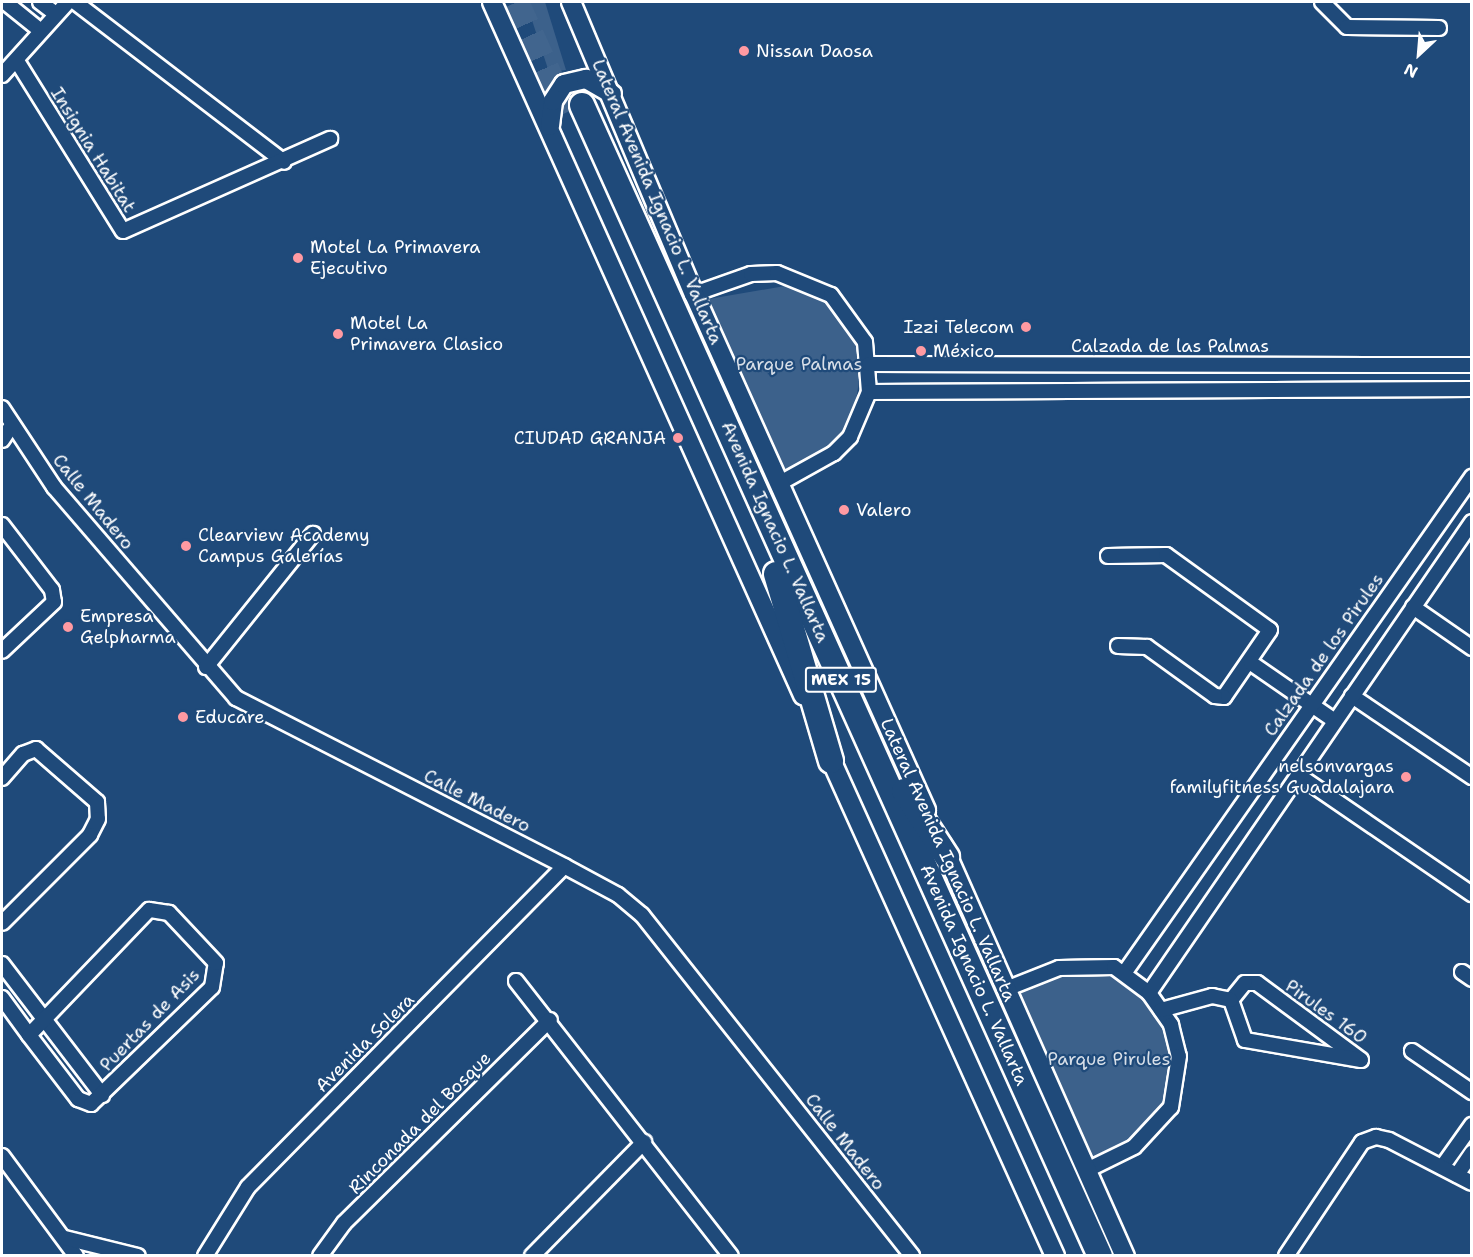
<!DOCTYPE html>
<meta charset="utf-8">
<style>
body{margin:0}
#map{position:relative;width:1473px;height:1257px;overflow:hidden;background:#1f4a7a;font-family:"Shantell Sans",sans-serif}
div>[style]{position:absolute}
.green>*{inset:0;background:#3c618b}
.highway-tunnel>*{height:24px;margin-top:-12px;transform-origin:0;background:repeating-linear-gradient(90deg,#41658e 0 24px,transparent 0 36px)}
.roads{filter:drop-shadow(2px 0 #fff) drop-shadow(-2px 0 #fff) drop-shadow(0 2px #fff) drop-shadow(0 -2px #fff)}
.street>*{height:14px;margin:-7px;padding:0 7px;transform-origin:7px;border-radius:7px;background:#1f4a7a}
.secondary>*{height:18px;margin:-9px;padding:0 9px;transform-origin:9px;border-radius:9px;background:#1f4a7a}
.highway>*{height:24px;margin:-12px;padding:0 12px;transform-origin:12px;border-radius:12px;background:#1f4a7a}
.dots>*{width:16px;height:16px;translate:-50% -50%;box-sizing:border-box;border:3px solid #1f4a7a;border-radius:50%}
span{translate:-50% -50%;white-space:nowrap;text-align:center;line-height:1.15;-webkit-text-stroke:4.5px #1f4a7a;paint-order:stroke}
.shield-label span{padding:2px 4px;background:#1f4a7a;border:2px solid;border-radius:4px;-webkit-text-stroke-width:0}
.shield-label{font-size:16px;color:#fff;font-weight:700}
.poi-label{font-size:18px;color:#fff}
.left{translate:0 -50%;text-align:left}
.right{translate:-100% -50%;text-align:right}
.street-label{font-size:18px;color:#fff}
.park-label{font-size:18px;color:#d8dfe8}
.frame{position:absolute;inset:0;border:3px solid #fff;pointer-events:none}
.north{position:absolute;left:1389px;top:24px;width:60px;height:60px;-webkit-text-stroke:4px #1f4a7a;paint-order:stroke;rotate:206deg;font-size:16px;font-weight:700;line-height:24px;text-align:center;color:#fff}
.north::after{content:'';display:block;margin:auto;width:21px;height:27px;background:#fff;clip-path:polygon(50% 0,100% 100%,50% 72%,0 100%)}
</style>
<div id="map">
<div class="green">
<i style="clip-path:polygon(526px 2px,545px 2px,566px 70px,549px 72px)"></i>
<i style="clip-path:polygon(785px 286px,819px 296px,852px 328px,862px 365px,852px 422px,830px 449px,782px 475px,703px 300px)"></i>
<i style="clip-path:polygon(1064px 975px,1118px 976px,1150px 1008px,1169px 1042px,1165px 1104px,1150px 1126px,1090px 1164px,1016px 994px)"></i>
</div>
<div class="highway-tunnel">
<i style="left:517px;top:2px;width:121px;rotate:65.6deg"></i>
</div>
<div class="roads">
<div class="street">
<i style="left:5px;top:2px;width:46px;rotate:38.9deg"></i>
<i style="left:40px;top:2px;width:20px;rotate:37deg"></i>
<i style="left:75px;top:2px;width:263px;rotate:37.4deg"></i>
<i style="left:1322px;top:2px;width:35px;rotate:45deg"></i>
<i style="left:1347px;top:27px;width:92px;rotate:0.6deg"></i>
<i style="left:17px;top:61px;width:200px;rotate:58.1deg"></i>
<i style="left:123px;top:231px;width:227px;rotate:-24deg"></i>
<i style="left:2px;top:75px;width:98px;rotate:-47.9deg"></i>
<i style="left:694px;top:294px;width:60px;rotate:-19.3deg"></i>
<i style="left:751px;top:274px;width:26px;rotate:-2deg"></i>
<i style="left:777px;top:273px;width:58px;rotate:22.2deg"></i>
<i style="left:831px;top:295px;width:58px;rotate:54.1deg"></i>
<i style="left:865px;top:342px;width:50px;rotate:85.4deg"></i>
<i style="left:869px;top:392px;width:49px;rotate:112.9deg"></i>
<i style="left:850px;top:437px;width:23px;rotate:135deg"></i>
<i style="left:834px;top:453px;width:62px;rotate:150.9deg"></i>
<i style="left:869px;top:364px;width:603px;rotate:0.1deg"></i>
<i style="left:869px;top:392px;width:603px;rotate:-0.29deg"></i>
<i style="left:2px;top:408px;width:95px;rotate:56.6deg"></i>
<i style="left:54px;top:487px;width:279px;rotate:49.2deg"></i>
<i style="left:236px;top:698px;width:369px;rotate:27.1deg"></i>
<i style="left:564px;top:866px;width:61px;rotate:28.2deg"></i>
<i style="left:618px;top:895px;width:31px;rotate:40deg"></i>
<i style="left:642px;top:915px;width:435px;rotate:51.6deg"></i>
<i style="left:2px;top:440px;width:18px;rotate:-56deg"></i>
<i style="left:2px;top:525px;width:82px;rotate:52.4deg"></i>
<i style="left:52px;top:590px;width:12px;rotate:81deg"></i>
<i style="left:54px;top:602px;width:71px;rotate:136.7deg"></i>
<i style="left:1108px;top:556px;width:58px;rotate:-1deg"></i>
<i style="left:1166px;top:555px;width:128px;rotate:35.8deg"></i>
<i style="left:1270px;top:630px;width:81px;rotate:124.5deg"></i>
<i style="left:1224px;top:697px;width:9px;rotate:-174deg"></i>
<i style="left:1215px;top:696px;width:84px;rotate:-144.2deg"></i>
<i style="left:1147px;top:647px;width:29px;rotate:-178deg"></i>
<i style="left:1413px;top:607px;width:72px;rotate:34.8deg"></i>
<i style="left:1251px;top:663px;width:102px;rotate:34.6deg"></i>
<i style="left:206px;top:667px;width:171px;rotate:-51.2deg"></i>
<i style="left:1352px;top:696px;width:145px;rotate:34deg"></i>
<i style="left:1298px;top:775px;width:211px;rotate:34.4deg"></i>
<i style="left:2px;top:778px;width:32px;rotate:-49deg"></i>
<i style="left:23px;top:754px;width:14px;rotate:-21deg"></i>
<i style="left:36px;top:749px;width:81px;rotate:41deg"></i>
<i style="left:97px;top:802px;width:17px;rotate:87deg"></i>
<i style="left:98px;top:819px;width:18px;rotate:117deg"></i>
<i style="left:90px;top:835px;width:124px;rotate:135deg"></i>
<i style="left:2px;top:964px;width:165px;rotate:52.6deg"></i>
<i style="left:1125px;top:972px;width:605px;rotate:-54.97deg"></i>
<i style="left:1462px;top:972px;width:12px;rotate:35deg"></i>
<i style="left:516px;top:981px;width:349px;rotate:52deg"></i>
<i style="left:1245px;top:983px;width:12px"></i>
<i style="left:1257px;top:983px;width:129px;rotate:36.5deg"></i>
<i style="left:1361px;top:1060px;width:118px;rotate:-170.2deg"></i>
<i style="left:1245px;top:1040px;width:42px;rotate:-109.3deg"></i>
<i style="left:1231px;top:1000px;width:22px;rotate:-51deg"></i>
<i style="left:1006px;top:989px;width:57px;rotate:-21.6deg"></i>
<i style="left:1059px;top:968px;width:55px;rotate:-1deg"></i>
<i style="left:1114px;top:967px;width:44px;rotate:36.6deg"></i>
<i style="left:1149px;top:993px;width:39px;rotate:55deg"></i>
<i style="left:1171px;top:1025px;width:32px;rotate:76deg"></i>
<i style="left:1179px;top:1056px;width:52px;rotate:98.9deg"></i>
<i style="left:1171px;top:1107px;width:54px;rotate:132.8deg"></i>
<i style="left:1134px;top:1147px;width:52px;rotate:153.9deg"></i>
<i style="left:1149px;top:993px;width:571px;rotate:-55.56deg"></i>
<i style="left:2px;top:998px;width:46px;rotate:53.9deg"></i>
<i style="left:29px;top:1035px;width:81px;rotate:52.6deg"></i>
<i style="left:78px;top:1099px;width:14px;rotate:21deg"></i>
<i style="left:91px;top:1104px;width:168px;rotate:-44deg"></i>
<i style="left:212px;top:987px;width:24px;rotate:-81deg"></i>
<i style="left:216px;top:963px;width:69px;rotate:-133.2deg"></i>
<i style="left:169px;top:913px;width:20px;rotate:-171deg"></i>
<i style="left:149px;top:910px;width:173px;rotate:133.8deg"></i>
<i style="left:1161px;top:1010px;width:53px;rotate:-15.4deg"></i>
<i style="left:1212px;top:996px;width:19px;rotate:12deg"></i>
<i style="left:1412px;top:1051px;width:73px;rotate:34.3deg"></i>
<i style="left:2px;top:1156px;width:124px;rotate:53.5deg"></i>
<i style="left:1442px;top:1167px;width:52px;rotate:-54.5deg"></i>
<i style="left:1457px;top:1175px;width:27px;rotate:-56deg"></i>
<i style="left:65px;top:1238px;width:75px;rotate:13.9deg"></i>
<i style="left:205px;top:1256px;width:81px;rotate:-58.1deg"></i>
<i style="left:248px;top:1187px;width:450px;rotate:-45.4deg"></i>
<i style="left:320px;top:1256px;width:41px;rotate:-54deg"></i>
<i style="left:344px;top:1223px;width:289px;rotate:-44.6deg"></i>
<i style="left:532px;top:1256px;width:160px;rotate:-45.5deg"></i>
<i style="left:1286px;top:1256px;width:137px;rotate:-56.3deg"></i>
<i style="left:1362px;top:1142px;width:15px;rotate:-20deg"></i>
<i style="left:1376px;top:1137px;width:13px;rotate:13deg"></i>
<i style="left:1389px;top:1140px;width:93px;rotate:27.4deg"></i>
</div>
<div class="secondary">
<i style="left:492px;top:2px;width:760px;rotate:65.83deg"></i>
<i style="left:571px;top:2px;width:317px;rotate:67.2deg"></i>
<i style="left:694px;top:294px;width:566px;rotate:65.79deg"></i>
<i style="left:550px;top:126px;width:25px;rotate:-83deg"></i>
<i style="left:553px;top:101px;width:20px;rotate:-57deg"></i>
<i style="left:564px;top:84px;width:23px;rotate:-13deg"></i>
<i style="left:586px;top:79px;width:30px;rotate:30deg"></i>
<i style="left:827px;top:751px;width:554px;rotate:65.7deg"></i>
<i style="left:943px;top:846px;width:449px;rotate:66.1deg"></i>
</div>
<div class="highway">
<i style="left:582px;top:105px;width:1262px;rotate:65.77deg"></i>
<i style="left:776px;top:574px;width:195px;rotate:73.6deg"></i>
<i style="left:904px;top:791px;width:79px;rotate:56.9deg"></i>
</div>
</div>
<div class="dots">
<i style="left:744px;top:51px;background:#ff9aa2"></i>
<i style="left:298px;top:258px;background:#ff9aa2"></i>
<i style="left:1026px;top:327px;background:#ff9aa2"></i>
<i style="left:338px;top:334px;background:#ff9aa2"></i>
<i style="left:921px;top:351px;background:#ff9aa2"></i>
<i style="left:678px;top:438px;background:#ff9aa2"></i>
<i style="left:844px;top:510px;background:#ff9aa2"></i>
<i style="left:186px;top:546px;background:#ff9aa2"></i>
<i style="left:68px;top:627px;background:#ff9aa2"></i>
<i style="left:183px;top:717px;background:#ff9aa2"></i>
<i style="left:1406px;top:777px;background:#ff9aa2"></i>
</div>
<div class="shield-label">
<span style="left:841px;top:680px">MEX 15</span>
</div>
<div class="poi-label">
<span class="left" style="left:756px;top:51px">Nissan Daosa</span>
<span class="left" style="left:310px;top:258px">Motel La Primavera<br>Ejecutivo</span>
<span class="left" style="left:350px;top:334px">Motel La<br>Primavera Clasico</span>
<span class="right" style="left:1014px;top:327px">Izzi Telecom</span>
<span class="left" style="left:933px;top:351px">México</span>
<span class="right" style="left:666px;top:438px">CIUDAD GRANJA</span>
<span class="left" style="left:856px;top:510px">Valero</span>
<span class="left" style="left:198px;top:546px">Clearview Academy<br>Campus Galerías</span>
<span class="left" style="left:80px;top:627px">Empresa<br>Gelpharma</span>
<span class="left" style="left:195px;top:717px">Educare</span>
<span class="right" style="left:1394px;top:777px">nelsonvargas<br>familyfitness Guadalajara</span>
</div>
<div class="street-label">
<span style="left:93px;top:150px;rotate:58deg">Insignia Habitat</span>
<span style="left:657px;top:202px;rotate:67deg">Lateral Avenida Ignacio L. Vallarta</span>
<span style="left:1170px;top:346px">Calzada de las Palmas</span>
<span style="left:93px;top:502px;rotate:51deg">Calle Madero</span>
<span style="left:775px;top:532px;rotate:66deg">Avenida Ignacio L. Vallarta</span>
<span style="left:1324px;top:655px;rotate:-55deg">Calzada de los Pirules</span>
<span style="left:477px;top:801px;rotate:27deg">Calle Madero</span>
<span style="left:948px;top:860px;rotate:66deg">Lateral Avenida Ignacio L. Vallarta</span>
<span style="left:974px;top:975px;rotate:66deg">Avenida Ignacio L. Vallarta</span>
<span style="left:1326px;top:1012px;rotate:36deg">Pirules 160</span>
<span style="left:150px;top:1020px;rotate:-46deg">Puertas de Asis</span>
<span style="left:365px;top:1043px;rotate:-45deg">Avenida Solera</span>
<span style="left:420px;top:1123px;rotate:-45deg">Rinconada del Bosque</span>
<span style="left:845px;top:1142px;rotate:52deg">Calle Madero</span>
</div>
<div class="park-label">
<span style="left:799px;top:364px">Parque Palmas</span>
<span style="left:1109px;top:1059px">Parque Pirules</span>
</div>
<div class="frame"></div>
<div class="north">N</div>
</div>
